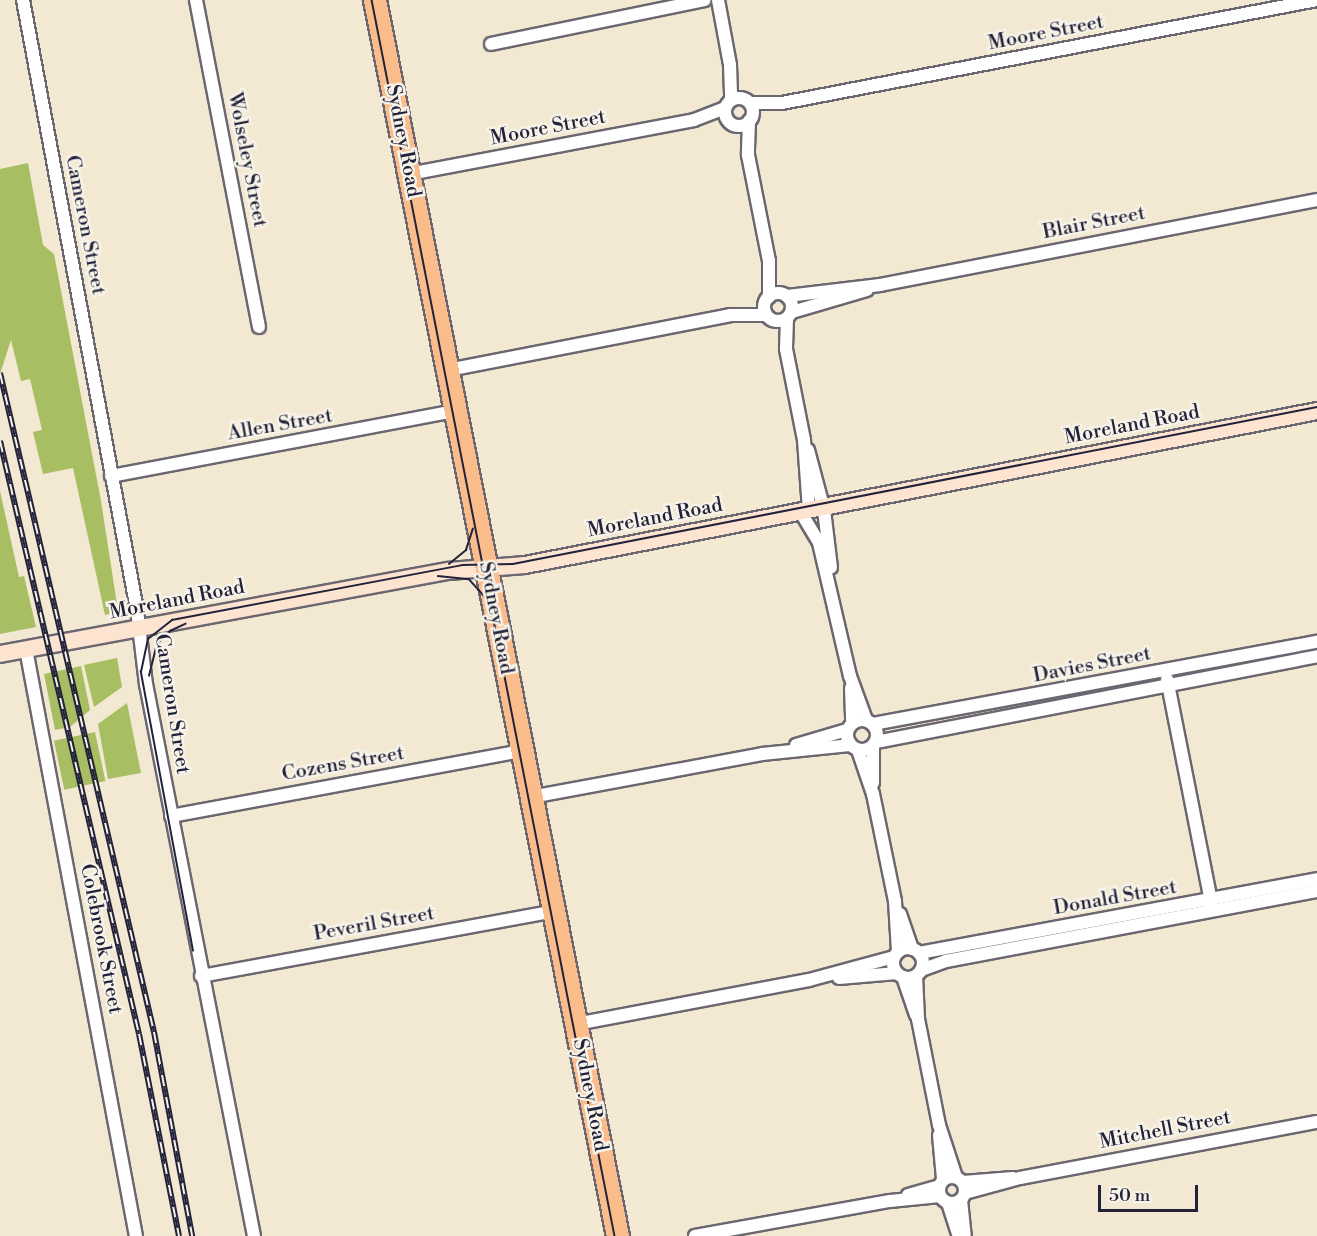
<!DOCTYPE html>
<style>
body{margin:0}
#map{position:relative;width:1317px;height:1236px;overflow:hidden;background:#f3e8d1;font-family:"Libre Bodoni",serif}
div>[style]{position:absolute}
.green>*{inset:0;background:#a8be62;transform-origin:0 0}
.roads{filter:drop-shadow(2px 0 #6b6770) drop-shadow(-2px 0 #6b6770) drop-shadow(0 2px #6b6770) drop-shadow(0 -2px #6b6770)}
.street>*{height:12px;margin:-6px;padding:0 6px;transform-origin:6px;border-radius:6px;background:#fff}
.street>.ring{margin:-6px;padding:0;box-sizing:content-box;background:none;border:12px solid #fff;border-radius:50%}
.secondary>*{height:16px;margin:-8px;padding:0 8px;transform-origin:8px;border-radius:8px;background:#fde4d1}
.highway>*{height:22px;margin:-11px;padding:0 11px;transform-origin:11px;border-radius:11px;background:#fabc8b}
.tram>*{height:1.5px;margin:-0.75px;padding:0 0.75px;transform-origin:0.75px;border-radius:0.75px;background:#22223b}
.rail>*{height:6px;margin-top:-3px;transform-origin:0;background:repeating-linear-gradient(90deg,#f7f3e8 0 11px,#22223b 0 22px);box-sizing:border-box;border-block:2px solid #22223b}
span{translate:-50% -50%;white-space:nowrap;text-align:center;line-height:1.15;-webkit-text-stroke:5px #f7f3e8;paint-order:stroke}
.street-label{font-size:20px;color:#22223b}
.scale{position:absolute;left:1098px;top:1185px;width:100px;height:27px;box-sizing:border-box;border:3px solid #22223b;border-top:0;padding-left:8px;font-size:18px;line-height:21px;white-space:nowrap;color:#22223b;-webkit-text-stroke:4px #f7f3e8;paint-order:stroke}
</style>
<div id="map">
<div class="green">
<i style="clip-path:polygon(28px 163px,43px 245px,54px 254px,101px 501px,118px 611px,105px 615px,73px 468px,43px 474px,33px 432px,42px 430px,30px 379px,21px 381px,11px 340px,0 374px,0 169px)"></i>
<i style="clip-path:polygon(0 491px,19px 577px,24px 576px,36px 627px,0 634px)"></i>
<i style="clip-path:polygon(117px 658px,122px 687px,94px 707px,84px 665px)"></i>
<i style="clip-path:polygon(81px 666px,90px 710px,70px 727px,55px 730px,44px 674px)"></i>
<i style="clip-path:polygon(127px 703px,141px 773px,108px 779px,98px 724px)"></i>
<i style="left:95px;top:732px;width:50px;height:42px;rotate:78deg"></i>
</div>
<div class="roads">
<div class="street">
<i style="left:23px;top:0;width:621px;rotate:79.41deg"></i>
<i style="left:137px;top:610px;width:75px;rotate:83.1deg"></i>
<i style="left:146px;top:684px;width:562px;rotate:78.93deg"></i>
<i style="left:196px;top:0;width:333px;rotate:79.1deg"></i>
<i style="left:718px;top:0;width:66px;rotate:79.5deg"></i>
<i style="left:730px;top:65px;width:35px;rotate:88deg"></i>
<i style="left:491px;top:44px;width:218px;rotate:-11.6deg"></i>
<i class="ring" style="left:725px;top:98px;width:16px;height:16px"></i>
<i style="left:751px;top:103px;width:31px"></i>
<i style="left:782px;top:103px;width:545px;rotate:-10.9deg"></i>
<i style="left:749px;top:121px;width:34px;rotate:92deg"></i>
<i style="left:748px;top:155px;width:108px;rotate:78.8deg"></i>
<i style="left:769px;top:261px;width:36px;rotate:90deg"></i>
<i style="left:409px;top:174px;width:290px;rotate:-10.7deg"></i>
<i style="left:694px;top:120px;width:33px;rotate:-21deg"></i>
<i class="ring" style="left:764px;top:293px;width:16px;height:16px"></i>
<i style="left:787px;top:296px;width:94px;rotate:-6.7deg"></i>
<i style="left:880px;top:285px;width:445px;rotate:-11deg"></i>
<i style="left:792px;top:312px;width:78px;rotate:-16.3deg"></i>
<i style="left:787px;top:319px;width:30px;rotate:92deg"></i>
<i style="left:786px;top:349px;width:93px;rotate:78.8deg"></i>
<i style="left:804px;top:440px;width:69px;rotate:85.9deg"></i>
<i style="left:448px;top:370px;width:287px;rotate:-11deg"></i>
<i style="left:730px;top:315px;width:36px"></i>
<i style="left:808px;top:450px;width:62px;rotate:75.1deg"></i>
<i style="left:824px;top:510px;width:58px;rotate:83.1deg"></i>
<i style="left:111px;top:476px;width:351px;rotate:-10.7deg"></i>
<i style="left:800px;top:511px;width:37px;rotate:59deg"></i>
<i style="left:819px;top:543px;width:137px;rotate:76.9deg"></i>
<i style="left:850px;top:676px;width:47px;rotate:70deg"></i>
<i style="left:26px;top:649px;width:597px;rotate:79.39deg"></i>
<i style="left:1167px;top:679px;width:231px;rotate:78.8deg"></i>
<i style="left:851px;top:688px;width:35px;rotate:88deg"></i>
<i class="ring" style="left:847px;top:720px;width:18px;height:18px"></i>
<i style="left:873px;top:724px;width:452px;rotate:-10.5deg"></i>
<i style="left:876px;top:742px;width:449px;rotate:-11deg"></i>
<i style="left:796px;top:745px;width:53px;rotate:-16.4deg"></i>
<i style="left:873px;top:746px;width:37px;rotate:90deg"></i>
<i style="left:858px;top:750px;width:46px;rotate:71.2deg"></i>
<i style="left:873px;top:794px;width:109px;rotate:78.4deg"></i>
<i style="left:895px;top:901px;width:51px;rotate:86.6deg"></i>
<i style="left:531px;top:797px;width:235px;rotate:-10.5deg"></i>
<i style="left:762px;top:754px;width:88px;rotate:-5.8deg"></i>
<i style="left:171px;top:816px;width:357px;rotate:-10.5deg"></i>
<i style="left:900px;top:914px;width:37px;rotate:71deg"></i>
<i class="ring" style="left:893px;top:948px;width:18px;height:18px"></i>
<i style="left:919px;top:953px;width:405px;rotate:-10.5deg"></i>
<i style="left:921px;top:970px;width:27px;rotate:-20deg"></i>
<i style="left:946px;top:961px;width:378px;rotate:-10.7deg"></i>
<i style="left:201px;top:976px;width:359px;rotate:-10.4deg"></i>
<i style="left:916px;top:976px;width:43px;rotate:87.3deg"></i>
<i style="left:918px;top:1019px;width:108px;rotate:78.8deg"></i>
<i style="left:939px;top:1125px;width:55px;rotate:71.9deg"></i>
<i style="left:903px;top:977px;width:40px;rotate:71.1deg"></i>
<i style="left:839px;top:978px;width:58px;rotate:-4.9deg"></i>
<i style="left:576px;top:1024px;width:237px;rotate:-10.7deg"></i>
<i style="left:809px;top:980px;width:88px;rotate:-15.1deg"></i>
<i style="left:939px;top:1135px;width:44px;rotate:84.8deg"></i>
<i class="ring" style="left:939px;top:1177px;width:14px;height:14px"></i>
<i style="left:963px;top:1182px;width:50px;rotate:-4.6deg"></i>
<i style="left:965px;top:1193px;width:57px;rotate:-15.3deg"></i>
<i style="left:1020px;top:1178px;width:302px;rotate:-10.7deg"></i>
<i style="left:908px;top:1195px;width:32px;rotate:-16deg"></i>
<i style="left:961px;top:1200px;width:36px;rotate:84deg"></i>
<i style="left:948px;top:1203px;width:35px;rotate:72deg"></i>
<i style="left:695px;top:1236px;width:198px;rotate:-10.2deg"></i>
<i style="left:890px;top:1201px;width:50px;rotate:-5.7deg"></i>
</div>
<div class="secondary">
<i style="left:0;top:654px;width:457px;rotate:-10.5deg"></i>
<i style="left:449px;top:571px;width:76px;rotate:-4.5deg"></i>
<i style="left:525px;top:565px;width:807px;rotate:-11deg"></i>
</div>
<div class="highway">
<i style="left:375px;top:0;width:1260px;rotate:78.88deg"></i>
</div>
</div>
<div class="tram">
<i style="left:372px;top:0;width:1260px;rotate:78.88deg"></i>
<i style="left:449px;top:564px;width:22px;rotate:-39deg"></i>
<i style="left:466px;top:550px;width:22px;rotate:-72deg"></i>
<i style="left:438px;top:576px;width:31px;rotate:6deg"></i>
<i style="left:469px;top:579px;width:27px;rotate:48deg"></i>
<i style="left:149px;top:676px;width:33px;rotate:-76deg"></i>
<i style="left:157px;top:644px;width:18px;rotate:-45deg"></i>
<i style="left:170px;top:631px;width:17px;rotate:-25deg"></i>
<i style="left:193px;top:951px;width:284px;rotate:-100.6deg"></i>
<i style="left:141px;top:672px;width:34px;rotate:-78deg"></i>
<i style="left:148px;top:639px;width:31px;rotate:-38deg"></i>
<i style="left:172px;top:620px;width:295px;rotate:-10.7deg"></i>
<i style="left:462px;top:565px;width:51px;rotate:-1.1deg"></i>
<i style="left:513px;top:564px;width:819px;rotate:-11.05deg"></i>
</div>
<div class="rail">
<i style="left:0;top:373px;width:677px;rotate:76.85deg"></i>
<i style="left:154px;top:1032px;width:208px;rotate:79.4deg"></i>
<i style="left:0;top:441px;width:609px;rotate:76.81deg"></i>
<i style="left:139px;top:1034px;width:206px;rotate:78.8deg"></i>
</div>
<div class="street-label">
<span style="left:1046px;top:33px;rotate:-11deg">Moore Street</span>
<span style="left:548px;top:128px;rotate:-11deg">Moore Street</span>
<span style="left:403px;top:141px;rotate:79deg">Sydney Road</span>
<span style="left:247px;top:160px;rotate:79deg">Wolseley Street</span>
<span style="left:1094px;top:223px;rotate:-11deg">Blair Street</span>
<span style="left:85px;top:225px;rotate:79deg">Cameron Street</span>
<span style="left:280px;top:425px;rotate:-10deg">Allen Street</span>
<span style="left:1132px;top:425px;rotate:-11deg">Moreland Road</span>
<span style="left:655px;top:518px;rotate:-11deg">Moreland Road</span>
<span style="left:177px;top:600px;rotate:-11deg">Moreland Road</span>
<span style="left:496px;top:618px;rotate:79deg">Sydney Road</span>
<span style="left:1092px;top:665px;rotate:-11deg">Davies Street</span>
<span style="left:172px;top:704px;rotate:81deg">Cameron Street</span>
<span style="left:343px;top:764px;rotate:-10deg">Cozens Street</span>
<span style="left:1115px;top:898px;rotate:-10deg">Donald Street</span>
<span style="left:374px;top:924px;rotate:-10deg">Peveril Street</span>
<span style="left:101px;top:939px;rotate:79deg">Colebrook Street</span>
<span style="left:590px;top:1095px;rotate:79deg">Sydney Road</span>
<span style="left:1165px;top:1130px;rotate:-11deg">Mitchell Street</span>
</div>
<div class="scale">50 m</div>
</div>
